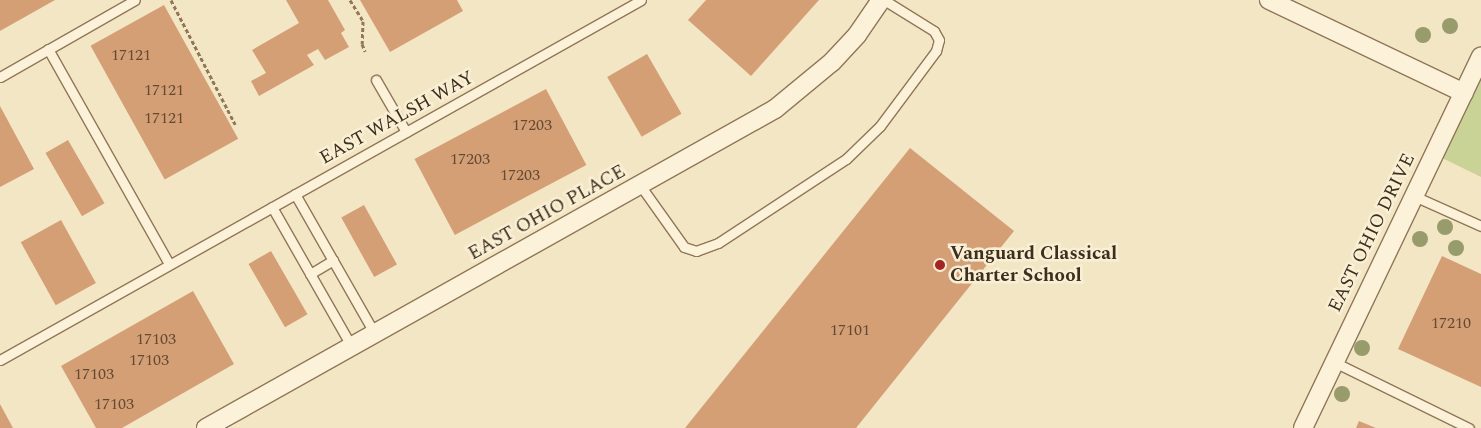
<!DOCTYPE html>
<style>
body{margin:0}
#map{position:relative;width:1481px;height:428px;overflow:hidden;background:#f3e6c4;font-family:Spectral,serif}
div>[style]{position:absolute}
.green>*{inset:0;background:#cad396}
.building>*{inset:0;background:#d59f76;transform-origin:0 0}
.path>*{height:3px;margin-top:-1.5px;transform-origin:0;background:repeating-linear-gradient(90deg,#907758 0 4px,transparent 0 6.5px)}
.roads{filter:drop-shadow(1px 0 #907758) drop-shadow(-1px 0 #907758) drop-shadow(0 1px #907758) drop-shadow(0 -1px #907758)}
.service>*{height:9px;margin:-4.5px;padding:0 4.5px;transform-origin:4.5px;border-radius:4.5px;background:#fcf2d9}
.minor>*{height:18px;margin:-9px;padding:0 9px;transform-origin:9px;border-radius:9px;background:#fcf2d9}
.trees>*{width:16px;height:16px;margin:-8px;border-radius:50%;background:#989b6b}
.dots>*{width:14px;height:14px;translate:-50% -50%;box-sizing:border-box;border:2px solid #f9efd5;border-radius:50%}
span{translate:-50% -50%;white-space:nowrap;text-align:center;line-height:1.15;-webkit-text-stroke:5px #f9efd5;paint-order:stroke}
.number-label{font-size:16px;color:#644a33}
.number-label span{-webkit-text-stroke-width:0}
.street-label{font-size:19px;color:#3e2e1d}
.poi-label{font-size:19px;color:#3e2e1d;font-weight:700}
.left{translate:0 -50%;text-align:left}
</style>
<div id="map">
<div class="green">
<i style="clip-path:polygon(1481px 56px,1481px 177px,1434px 154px)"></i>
</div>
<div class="building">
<i style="clip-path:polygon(0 0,55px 0,0 31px)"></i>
<i style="clip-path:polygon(286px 0,328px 0,345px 30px,341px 33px,349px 47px,325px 60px,318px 49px,307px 55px,314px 65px,259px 96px,251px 81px,266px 73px,252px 50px,299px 23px)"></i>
<i style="clip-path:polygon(360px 0,457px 0,463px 11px,390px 52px)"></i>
<i style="clip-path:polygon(706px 0,819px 0,751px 76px,688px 20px)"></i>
<i style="left:164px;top:5px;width:153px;height:84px;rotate:61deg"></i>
<i style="left:647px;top:54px;width:69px;height:46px;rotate:60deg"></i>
<i style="left:546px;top:89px;width:86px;height:149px;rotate:62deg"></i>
<i style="clip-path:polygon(0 106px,34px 169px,0 187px)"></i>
<i style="left:68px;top:140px;width:73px;height:26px;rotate:60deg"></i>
<i style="clip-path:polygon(910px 148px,1014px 231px,856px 428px,685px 428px)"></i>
<i style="left:364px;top:205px;width:68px;height:26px;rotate:61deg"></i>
<i style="left:61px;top:220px;width:72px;height:46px;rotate:61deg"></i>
<i style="left:271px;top:251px;width:73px;height:26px;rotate:60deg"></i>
<i style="clip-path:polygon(1442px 256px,1481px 274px,1481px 387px,1398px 349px)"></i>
<i style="clip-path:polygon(193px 291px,234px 364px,122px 428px,96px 428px,61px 366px)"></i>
<i style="clip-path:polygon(0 404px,13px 428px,0 428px)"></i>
<i style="clip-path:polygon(1359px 421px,1376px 428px,1356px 428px)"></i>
</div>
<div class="path">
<i style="left:171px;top:0;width:140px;rotate:62.7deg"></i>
<i style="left:350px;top:0;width:25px;rotate:58deg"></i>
<i style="left:363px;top:21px;width:23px;rotate:92deg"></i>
<i style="left:362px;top:44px;width:8px;rotate:67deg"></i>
</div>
<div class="roads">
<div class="service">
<i style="left:48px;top:49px;width:247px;rotate:60.6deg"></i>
<i style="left:0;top:77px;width:155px;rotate:-29.7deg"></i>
<i style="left:376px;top:80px;width:60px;rotate:60deg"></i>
<i style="left:640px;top:185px;width:76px;rotate:54.6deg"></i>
<i style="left:684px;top:247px;width:13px;rotate:18deg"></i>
<i style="left:696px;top:251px;width:23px;rotate:-20deg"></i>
<i style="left:718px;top:243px;width:153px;rotate:-33.3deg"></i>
<i style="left:846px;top:159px;width:47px;rotate:-44.1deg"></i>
<i style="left:880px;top:126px;width:94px;rotate:-53.3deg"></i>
<i style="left:936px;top:51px;width:11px;rotate:-75deg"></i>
<i style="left:939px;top:40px;width:10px;rotate:-119deg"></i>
<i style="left:934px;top:31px;width:59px;rotate:-148.2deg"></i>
<i style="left:295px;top:194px;width:161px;rotate:60.3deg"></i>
<i style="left:1414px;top:196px;width:73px;rotate:24.1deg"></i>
<i style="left:272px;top:207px;width:161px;rotate:60.3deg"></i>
<i style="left:310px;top:274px;width:27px;rotate:-31deg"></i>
<i style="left:0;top:360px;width:735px;rotate:-29.32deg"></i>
<i style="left:1334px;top:362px;width:150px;rotate:26.1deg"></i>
</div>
<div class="minor">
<i style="left:1269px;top:0;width:216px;rotate:25.5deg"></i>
<i style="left:206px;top:428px;width:652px;rotate:-29.28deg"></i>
<i style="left:775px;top:109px;width:74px;rotate:-39.5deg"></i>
<i style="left:832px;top:62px;width:37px;rotate:-47deg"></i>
<i style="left:857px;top:35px;width:42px;rotate:-55.6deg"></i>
<i style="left:1303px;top:428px;width:412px;rotate:-64.4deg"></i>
</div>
</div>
<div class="trees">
<i style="left:1450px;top:26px"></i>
<i style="left:1423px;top:35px"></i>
<i style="left:1445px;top:227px"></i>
<i style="left:1420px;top:239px"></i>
<i style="left:1456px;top:248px"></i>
<i style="left:1362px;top:348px"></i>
<i style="left:1342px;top:394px"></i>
</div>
<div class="dots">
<i style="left:940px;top:265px;background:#a62321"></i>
</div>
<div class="number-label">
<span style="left:131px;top:55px">17121</span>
<span style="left:164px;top:90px">17121</span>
<span style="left:164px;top:118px">17121</span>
<span style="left:532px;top:125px">17203</span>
<span style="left:470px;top:159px">17203</span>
<span style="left:520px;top:175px">17203</span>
<span style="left:1451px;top:323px">17210</span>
<span style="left:850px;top:330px">17101</span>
<span style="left:156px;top:339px">17103</span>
<span style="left:149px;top:360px">17103</span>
<span style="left:94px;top:374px">17103</span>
<span style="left:114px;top:404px">17103</span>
</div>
<div class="street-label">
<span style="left:397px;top:118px;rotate:-29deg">EAST WALSH WAY</span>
<span style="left:547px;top:213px;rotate:-29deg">EAST OHIO PLACE</span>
<span style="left:1372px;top:233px;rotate:-64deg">EAST OHIO DRIVE</span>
</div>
<div class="poi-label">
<span class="left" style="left:950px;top:265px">Vanguard Classical<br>Charter School</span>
</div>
</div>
